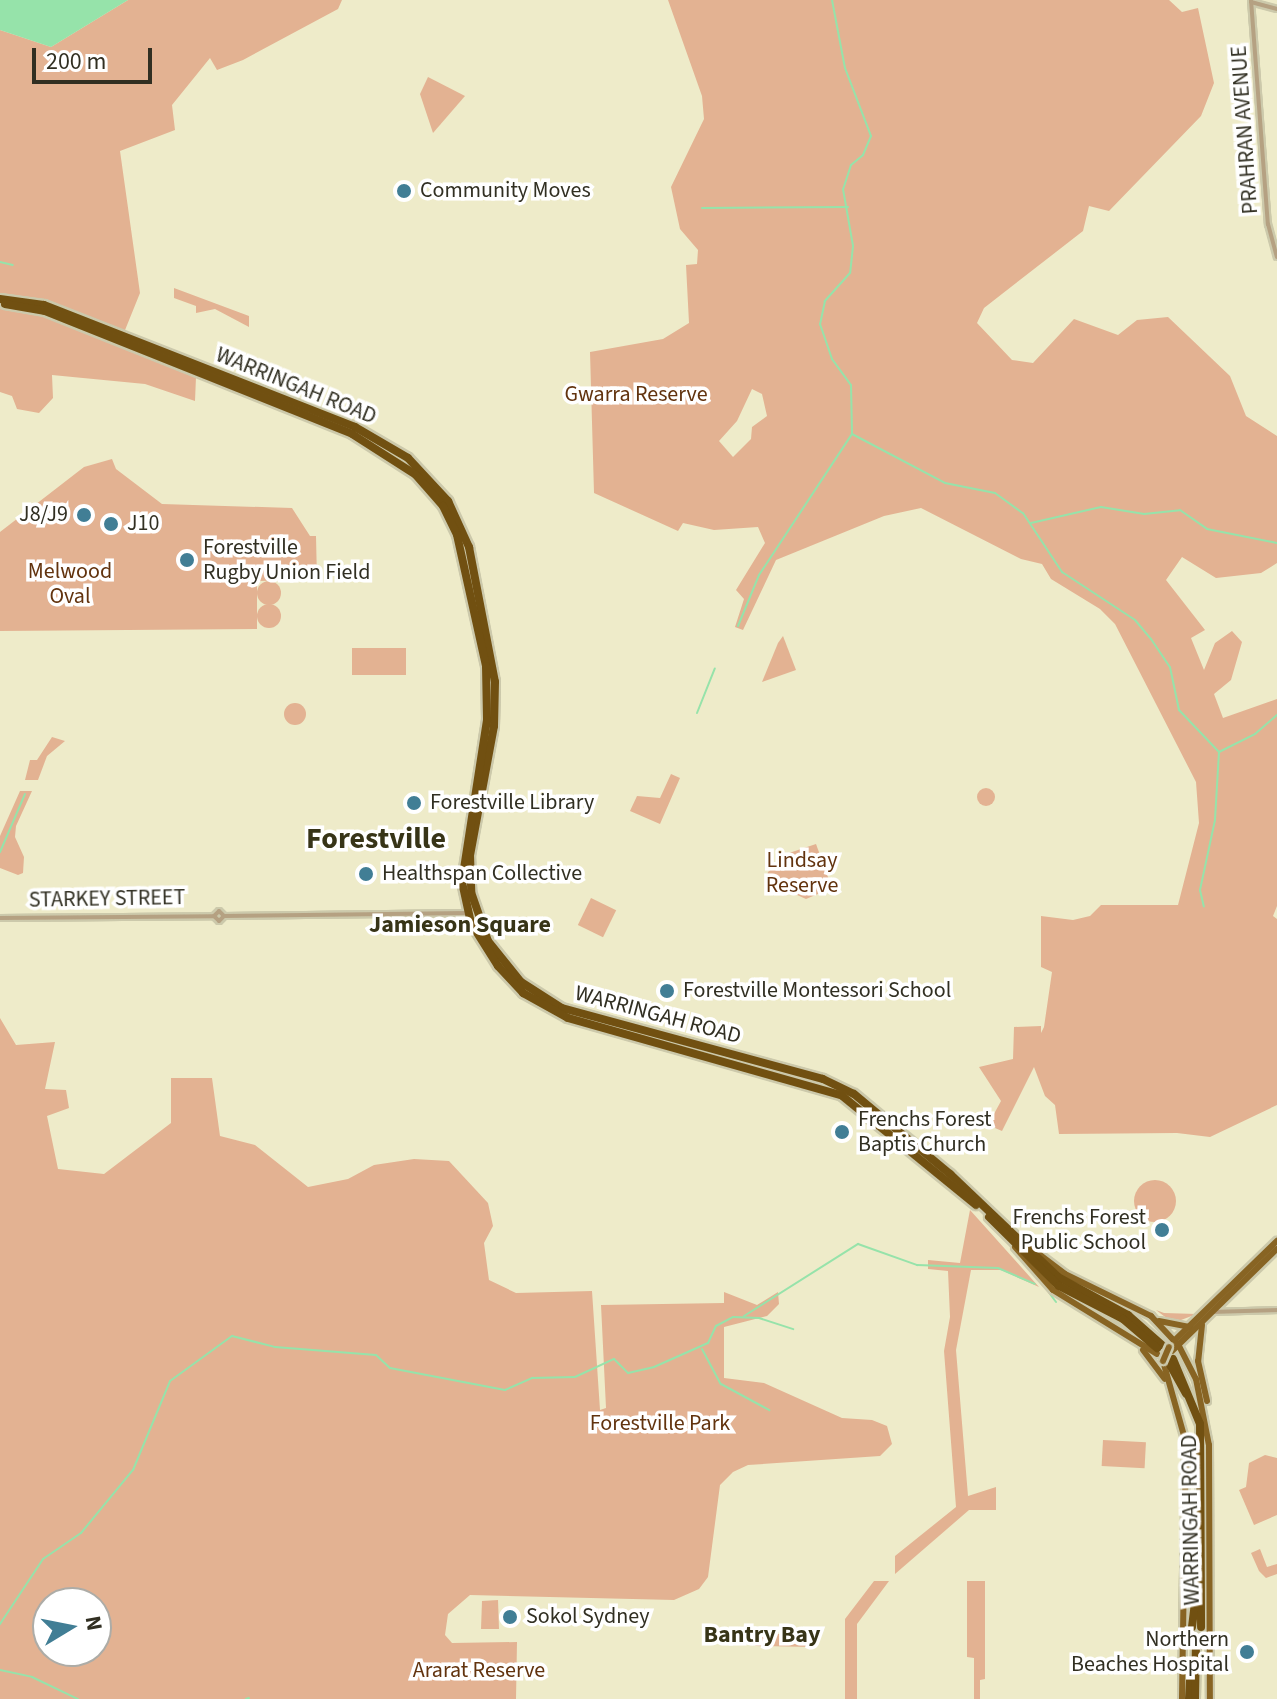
<!DOCTYPE html>
<style>
body{margin:0}
#map{position:relative;width:1277px;height:1699px;overflow:hidden;background:#eeebc9;font-family:"Source Sans 3",sans-serif}
div>[style]{position:absolute}
.green>*{inset:0;background:#e3b292;transform-origin:0 0}
.round{border-radius:50%}
.water>*{inset:0;background:#96e3aa}
.stream>*{height:2px;margin:-1px;padding:0 1px;transform-origin:1px;border-radius:1px;background:#96e3aa}
.highway-tunnel>*{height:8px;margin-top:-4px;transform-origin:0;background:repeating-linear-gradient(90deg,#c8c5a8 0 8px,transparent 0 12px)}
.roads{filter:drop-shadow(2px 0 #ccc9ab) drop-shadow(-2px 0 #ccc9ab) drop-shadow(0 2px #ccc9ab) drop-shadow(0 -2px #ccc9ab)}
.minor>*{height:4px;margin:-2px;padding:0 2px;transform-origin:2px;border-radius:2px;background:#b5a182}
.major>*{height:6px;margin:-3px;padding:0 3px;transform-origin:3px;border-radius:3px;background:#886423}
.highway>*{height:8px;margin:-4px;padding:0 4px;transform-origin:4px;border-radius:4px;background:#715011}
.bridges{filter:drop-shadow(2px 0 #ccc9ab) drop-shadow(-2px 0 #ccc9ab) drop-shadow(0 2px #ccc9ab) drop-shadow(0 -2px #ccc9ab)}
.major-bridge>*{height:6px;margin:-3px;padding:0 3px;transform-origin:3px;border-radius:3px;background:#886423}
.dots>*{width:22px;height:22px;translate:-50% -50%;box-sizing:border-box;border:4px solid #fff;border-radius:50%}
span{translate:-50% -50%;white-space:nowrap;text-align:center;line-height:1.15;-webkit-text-stroke:7px #fff;paint-order:stroke}
.street-label{font-size:22px;color:#312f22}
.poi-label{font-size:22px;color:#312f22}
.left{translate:0 -50%;text-align:left}
.right{translate:-100% -50%;text-align:right}
.park-label{font-size:22px;color:#62330e}
.neighbourhood-label{font-size:24px;color:#373417;font-weight:700}
.district-label{font-size:30px;color:#373417;font-weight:700}
.north{position:absolute;left:32px;top:1587px;width:80px;height:80px;box-sizing:border-box;background:#fff;border:2px solid #adaca7;border-radius:50%;rotate:80deg;font-size:22px;font-weight:700;line-height:32px;text-align:center;color:#312f22}
.north::after{content:'';display:block;margin:auto;width:28px;height:36px;background:#417e95;clip-path:polygon(50% 0,100% 100%,50% 72%,0 100%)}
.scale{position:absolute;left:32px;top:48px;width:120px;height:36px;box-sizing:border-box;border:4px solid #312f22;border-top:0;padding-left:10px;font-size:24px;line-height:28px;white-space:nowrap;color:#312f22;-webkit-text-stroke:6px #fff;paint-order:stroke}
</style>
<div id="map">
<div class="green">
<i style="clip-path:polygon(128px 0,342px 0,338px 9px,243px 60px,217px 70px,210px 58px,172px 105px,175px 130px,120px 151px,140px 293px,119px 345px,196px 377px,195px 401px,145px 384px,52px 375px,53px 398px,39px 413px,17px 409px,12px 396px,0 392px,0 30px,51px 47px)"></i>
<i style="clip-path:polygon(evenodd,668px 0,1169px 0,1182px 12px,1198px 8px,1214px 83px,1201px 116px,1109px 211px,1089px 206px,1083px 231px,984px 308px,977px 323px,1012px 360px,1033px 363px,1074px 319px,1118px 335px,1137px 320px,1168px 317px,1230px 376px,1246px 416px,1277px 436px,1277px 563px,1261px 573px,1216px 578px,1182px 557px,1166px 580px,1205px 630px,1191px 638px,1204px 670px,1215px 643px,1232px 631px,1242px 642px,1231px 680px,1214px 694px,1223px 718px,1277px 699px,1277px 906px,1273px 916px,1277px 919px,1277px 1105px,1210px 1137px,1177px 1133px,1059px 1134px,1055px 1105px,1045px 1096px,1034px 1067px,1002px 1131px,988px 1125px,1001px 1101px,979px 1067px,1013px 1059px,1014px 1027px,1041px 1026px,1041px 1033px,1044px 1027px,1052px 972px,1041px 967px,1041px 916px,1073px 920px,1090px 916px,1101px 905px,1178px 905px,1199px 823px,1196px 782px,1115px 624px,1100px 609px,1051px 579px,1042px 564px,1021px 559px,921px 508px,884px 516px,776px 560px,743px 630px,735px 627px,744px 599px,736px 590px,765px 543px,758px 527px,714px 530px,683px 523px,678px 531px,594px 493px,590px 352px,663px 339px,689px 323px,686px 265px,697px 264px,698px 250px,680px 229px,671px 187px,704px 119px,702px 96px,668px 0,752px 389px,762px 394px,767px 416px,752px 427px,751px 439px,733px 457px,719px 441px,737px 421px,752px 389px)"></i>
<i style="clip-path:polygon(428px 77px,465px 96px,433px 133px,420px 94px)"></i>
<i style="clip-path:polygon(174px 288px,249px 316px,249px 327px,215px 309px,196px 313px,196px 306px,174px 298px)"></i>
<i style="clip-path:polygon(112px 459px,116px 469px,162px 504px,292px 508px,310px 536px,316px 536px,317px 580px,257px 581px,257px 629px,0 631px,0 532px,84px 467px)"></i>
<i class="round" style="left:257px;top:581px;width:24px;height:24px"></i>
<i class="round" style="left:257px;top:604px;width:24px;height:24px"></i>
<i style="clip-path:polygon(783px 636px,796px 670px,762px 682px,778px 643px)"></i>
<i style="left:352px;top:648px;width:54px;height:27px"></i>
<i class="round" style="left:284px;top:703px;width:22px;height:22px"></i>
<i style="clip-path:polygon(52px 737px,65px 741px,47px 756px,38px 780px,25px 780px,30px 760px,37px 760px)"></i>
<i style="clip-path:polygon(671px 774px,680px 778px,660px 824px,630px 811px,637px 796px,660px 798px)"></i>
<i class="round" style="left:977px;top:788px;width:18px;height:18px"></i>
<i style="clip-path:polygon(20px 791px,32px 791px,16px 826px,15px 837px,24px 857px,23px 873px,18px 875px,0 868px,0 836px)"></i>
<i style="clip-path:polygon(816px 844px,832px 888px,806px 899px,766px 881px,768px 872px,789px 853px)"></i>
<i style="left:591px;top:898px;width:28px;height:30px;rotate:26deg"></i>
<i style="clip-path:polygon(evenodd,0 1018px,16px 1045px,55px 1042px,45px 1089px,66px 1090px,69px 1108px,47px 1116px,58px 1169px,104px 1174px,171px 1123px,171px 1078px,212px 1078px,220px 1136px,255px 1145px,308px 1187px,348px 1179px,374px 1165px,414px 1159px,449px 1161px,488px 1203px,493px 1226px,484px 1243px,489px 1280px,516px 1293px,592px 1291px,600px 1410px,606px 1408px,601px 1305px,724px 1303px,724px 1292px,757px 1305px,778px 1292px,779px 1304px,767px 1316px,724px 1327px,724px 1378px,764px 1383px,842px 1418px,872px 1420px,887px 1426px,892px 1444px,880px 1456px,748px 1465px,733px 1472px,720px 1485px,708px 1577px,699px 1589px,674px 1600px,470px 1595px,448px 1614px,445px 1635px,452px 1643px,517px 1642px,516px 1699px,0 1699px,0 1018px,48px 1603px,96px 1603px,96px 1651px,48px 1651px,48px 1603px)"></i>
<i class="round" style="left:1134px;top:1180px;width:42px;height:42px"></i>
<i style="clip-path:polygon(970px 1210px,1039px 1287px,1001px 1270px,971px 1270px,956px 1350px,968px 1496px,996px 1487px,996px 1510px,969px 1510px,895px 1574px,895px 1556px,956px 1507px,944px 1351px,950px 1317px,948px 1271px,928px 1269px,928px 1260px,960px 1263px)"></i>
<i style="clip-path:polygon(1156px 1310px,1164px 1313px,1197px 1314px,1173px 1323px)"></i>
<i style="left:1103px;top:1440px;width:43px;height:26px;rotate:3deg"></i>
<i style="clip-path:polygon(1265px 1455px,1277px 1458px,1277px 1515px,1254px 1525px,1239px 1490px,1246px 1487px,1249px 1463px)"></i>
<i style="clip-path:polygon(1260px 1549px,1267px 1567px,1277px 1564px,1277px 1574px,1266px 1578px,1259px 1571px,1251px 1553px)"></i>
<i style="clip-path:polygon(874px 1581px,889px 1581px,857px 1624px,857px 1699px,845px 1699px,845px 1619px)"></i>
<i style="clip-path:polygon(967px 1581px,985px 1581px,985px 1679px,980px 1680px,980px 1699px,974px 1699px,974px 1658px,967px 1657px)"></i>
<i style="clip-path:polygon(498px 1600px,499px 1629px,481px 1629px,482px 1601px)"></i>
<i style="clip-path:polygon(757px 1634px,812px 1634px,818px 1642px,813px 1647px,756px 1646px,749px 1640px)"></i>
</div>
<div class="water">
<i style="clip-path:polygon(0 0,128px 0,51px 47px,0 30px)"></i>
</div>
<div class="stream">
<i style="left:832px;top:0;width:69px;rotate:79.2deg"></i>
<i style="left:845px;top:68px;width:73px;rotate:69.1deg"></i>
<i style="left:871px;top:136px;width:21px;rotate:113deg"></i>
<i style="left:863px;top:155px;width:16px;rotate:140deg"></i>
<i style="left:851px;top:165px;width:25px;rotate:108deg"></i>
<i style="left:843px;top:189px;width:58px;rotate:80deg"></i>
<i style="left:853px;top:246px;width:27px;rotate:96deg"></i>
<i style="left:850px;top:273px;width:38px;rotate:132deg"></i>
<i style="left:825px;top:301px;width:24px;rotate:102deg"></i>
<i style="left:820px;top:324px;width:37px;rotate:71deg"></i>
<i style="left:832px;top:359px;width:32px;rotate:54deg"></i>
<i style="left:851px;top:385px;width:49px;rotate:88.8deg"></i>
<i style="left:852px;top:434px;width:105px;rotate:27.8deg"></i>
<i style="left:945px;top:483px;width:51px;rotate:11.3deg"></i>
<i style="left:995px;top:493px;width:34px;rotate:36deg"></i>
<i style="left:1023px;top:513px;width:71px;rotate:56.5deg"></i>
<i style="left:1062px;top:572px;width:87px;rotate:33.3deg"></i>
<i style="left:1135px;top:620px;width:25px;rotate:50deg"></i>
<i style="left:1151px;top:639px;width:34px;rotate:56deg"></i>
<i style="left:1170px;top:667px;width:44px;rotate:78.2deg"></i>
<i style="left:1179px;top:710px;width:58px;rotate:46.4deg"></i>
<i style="left:1219px;top:752px;width:68px;rotate:93.4deg"></i>
<i style="left:1215px;top:820px;width:72px;rotate:102.1deg"></i>
<i style="left:1200px;top:890px;width:17px;rotate:77deg"></i>
<i style="left:702px;top:208px;width:146px;rotate:-0.4deg"></i>
<i style="left:0;top:262px;width:13px;rotate:13deg"></i>
<i style="left:1031px;top:523px;width:72px;rotate:-12.9deg"></i>
<i style="left:1101px;top:507px;width:44px;rotate:9.2deg"></i>
<i style="left:1144px;top:514px;width:36px;rotate:-6deg"></i>
<i style="left:1180px;top:510px;width:33px;rotate:35deg"></i>
<i style="left:1207px;top:529px;width:71px;rotate:11.3deg"></i>
<i style="left:738px;top:626px;width:55px;rotate:-67.6deg"></i>
<i style="left:759px;top:575px;width:169px;rotate:-56.6deg"></i>
<i style="left:697px;top:713px;width:48px;rotate:-68.2deg"></i>
<i style="left:1219px;top:752px;width:40px;rotate:-26.6deg"></i>
<i style="left:1255px;top:734px;width:29px;rotate:-41deg"></i>
<i style="left:0;top:852px;width:63px;rotate:-66.7deg"></i>
<i style="left:1050px;top:1294px;width:10px;rotate:53deg"></i>
<i style="left:744px;top:1316px;width:135px;rotate:-32.3deg"></i>
<i style="left:858px;top:1244px;width:63px;rotate:19.6deg"></i>
<i style="left:917px;top:1265px;width:81px;rotate:2.1deg"></i>
<i style="left:998px;top:1268px;width:40px;rotate:23.4deg"></i>
<i style="left:702px;top:1349px;width:40px;rotate:62deg"></i>
<i style="left:721px;top:1384px;width:55px;rotate:28.4deg"></i>
<i style="left:0;top:1624px;width:78px;rotate:-56.5deg"></i>
<i style="left:43px;top:1559px;width:46px;rotate:-34.4deg"></i>
<i style="left:81px;top:1533px;width:82px;rotate:-50.5deg"></i>
<i style="left:133px;top:1470px;width:96px;rotate:-67.4deg"></i>
<i style="left:170px;top:1381px;width:77px;rotate:-36deg"></i>
<i style="left:232px;top:1336px;width:44px;rotate:14.3deg"></i>
<i style="left:275px;top:1347px;width:101px;rotate:4.5deg"></i>
<i style="left:376px;top:1355px;width:19px;rotate:43deg"></i>
<i style="left:390px;top:1368px;width:117px;rotate:10.8deg"></i>
<i style="left:505px;top:1390px;width:30px;rotate:-24deg"></i>
<i style="left:532px;top:1378px;width:43px;rotate:-1.3deg"></i>
<i style="left:575px;top:1377px;width:43px;rotate:-24.8deg"></i>
<i style="left:614px;top:1359px;width:20px;rotate:45deg"></i>
<i style="left:628px;top:1373px;width:27px;rotate:-13deg"></i>
<i style="left:654px;top:1367px;width:59px;rotate:-24deg"></i>
<i style="left:708px;top:1343px;width:19px;rotate:-65deg"></i>
<i style="left:716px;top:1326px;width:19px;rotate:-28deg"></i>
<i style="left:733px;top:1317px;width:26px;rotate:2deg"></i>
<i style="left:759px;top:1318px;width:36px;rotate:18deg"></i>
<i style="left:0;top:1670px;width:33px;rotate:12deg"></i>
<i style="left:32px;top:1677px;width:51px;rotate:25.6deg"></i>
<i style="left:246px;top:1699px;width:3px;rotate:-18deg"></i>
</div>
<div class="highway-tunnel">
<i style="left:1200px;top:1645px;width:18px;rotate:-87deg"></i>
<i style="left:1192px;top:1646px;width:19px;rotate:-90deg"></i>
</div>
<div class="roads">
<div class="minor">
<i style="left:1251px;top:0;width:225px;rotate:85.7deg"></i>
<i style="left:1268px;top:224px;width:34px;rotate:75deg"></i>
<i style="left:1251px;top:2px;width:27px;rotate:15deg"></i>
<i style="left:214px;top:916px;width:7px;rotate:-45deg"></i>
<i style="left:219px;top:911px;width:7px;rotate:45deg"></i>
<i style="left:214px;top:916px;width:7px;rotate:45deg"></i>
<i style="left:219px;top:921px;width:7px;rotate:-45deg"></i>
<i style="left:224px;top:916px;width:244px;rotate:-0.7deg"></i>
<i style="left:0;top:918px;width:214px;rotate:-0.5deg"></i>
<i style="left:1213px;top:1312px;width:64px;rotate:-1.8deg"></i>
</div>
<div class="major">
<i style="left:1015px;top:1247px;width:57px;rotate:48.5deg"></i>
<i style="left:1053px;top:1290px;width:122px;rotate:31.6deg"></i>
<i style="left:1036px;top:1252px;width:36px;rotate:37deg"></i>
<i style="left:1065px;top:1274px;width:96px;rotate:26deg"></i>
<i style="left:1151px;top:1316px;width:41px;rotate:47deg"></i>
<i style="left:1179px;top:1346px;width:37px;rotate:63deg"></i>
<i style="left:1196px;top:1379px;width:67px;rotate:78.9deg"></i>
<i style="left:1209px;top:1445px;width:254px;rotate:89.8deg"></i>
<i style="left:1159px;top:1321px;width:32px;rotate:11deg"></i>
<i style="left:1202px;top:1325px;width:36px;rotate:96deg"></i>
<i style="left:1198px;top:1361px;width:41px;rotate:77.3deg"></i>
<i style="left:1174px;top:1341px;width:144px;rotate:-44.2deg"></i>
<i style="left:1143px;top:1350px;width:36px;rotate:53deg"></i>
<i style="left:1172px;top:1351px;width:146px;rotate:-44.2deg"></i>
<i style="left:1163px;top:1361px;width:85px;rotate:74.3deg"></i>
<i style="left:1186px;top:1443px;width:256px;rotate:90.9deg"></i>
</div>
<div class="highway">
<i style="left:0;top:299px;width:44px;rotate:7.8deg"></i>
<i style="left:44px;top:305px;width:334px;rotate:21.4deg"></i>
<i style="left:355px;top:427px;width:61px;rotate:30.3deg"></i>
<i style="left:408px;top:458px;width:59px;rotate:47.1deg"></i>
<i style="left:448px;top:501px;width:51px;rotate:65.5deg"></i>
<i style="left:469px;top:547px;width:137px;rotate:79.1deg"></i>
<i style="left:495px;top:682px;width:44px;rotate:91.3deg"></i>
<i style="left:494px;top:726px;width:131px;rotate:100.5deg"></i>
<i style="left:470px;top:855px;width:37px;rotate:88deg"></i>
<i style="left:471px;top:892px;width:52px;rotate:70.9deg"></i>
<i style="left:488px;top:941px;width:53px;rotate:51.2deg"></i>
<i style="left:521px;top:982px;width:49px;rotate:32.4deg"></i>
<i style="left:562px;top:1008px;width:270px;rotate:15.2deg"></i>
<i style="left:823px;top:1079px;width:34px;rotate:26deg"></i>
<i style="left:854px;top:1094px;width:125px;rotate:39.8deg"></i>
<i style="left:950px;top:1174px;width:149px;rotate:43.6deg"></i>
<i style="left:1058px;top:1277px;width:80px;rotate:28.5deg"></i>
<i style="left:1128px;top:1315px;width:45px;rotate:41.4deg"></i>
<i style="left:5px;top:304px;width:41px;rotate:9.9deg"></i>
<i style="left:45px;top:311px;width:331px;rotate:21.8deg"></i>
<i style="left:352px;top:434px;width:76px;rotate:32.6deg"></i>
<i style="left:416px;top:475px;width:41px;rotate:48.9deg"></i>
<i style="left:443px;top:506px;width:32px;rotate:64deg"></i>
<i style="left:457px;top:535px;width:134px;rotate:77.5deg"></i>
<i style="left:486px;top:666px;width:54px;rotate:88.9deg"></i>
<i style="left:487px;top:720px;width:164px;rotate:98.8deg"></i>
<i style="left:462px;top:882px;width:42px;rotate:77.6deg"></i>
<i style="left:471px;top:923px;width:51px;rotate:57.9deg"></i>
<i style="left:498px;top:966px;width:37px;rotate:47deg"></i>
<i style="left:523px;top:993px;width:51px;rotate:29.1deg"></i>
<i style="left:568px;top:1018px;width:284px;rotate:15.8deg"></i>
<i style="left:841px;top:1095px;width:174px;rotate:39.2deg"></i>
<i style="left:989px;top:1217px;width:98px;rotate:44.6deg"></i>
<i style="left:1059px;top:1286px;width:72px;rotate:27.3deg"></i>
<i style="left:1123px;top:1319px;width:45px;rotate:40.5deg"></i>
<i style="left:1173px;top:1359px;width:70px;rotate:67.4deg"></i>
<i style="left:1200px;top:1424px;width:203px;rotate:89.7deg"></i>
<i style="left:1169px;top:1363px;width:35px;rotate:61deg"></i>
<i style="left:1192px;top:1627px;width:35px;rotate:-83deg"></i>
<i style="left:1189px;top:1699px;width:19px;rotate:-87deg"></i>
<i style="left:1195px;top:1699px;width:55px;rotate:-89deg"></i>
</div>
</div>
<div class="bridges">
<div class="major-bridge">
<i style="left:1163px;top:1361px;width:15px;rotate:-67deg"></i>
<i style="left:1190px;top:1637px;width:14px"></i>
</div>
</div>
<div class="dots">
<i style="left:404px;top:191px;background:#417e95"></i>
<i style="left:84px;top:515px;background:#417e95"></i>
<i style="left:111px;top:524px;background:#417e95"></i>
<i style="left:187px;top:560px;background:#417e95"></i>
<i style="left:414px;top:803px;background:#417e95"></i>
<i style="left:366px;top:874px;background:#417e95"></i>
<i style="left:667px;top:991px;background:#417e95"></i>
<i style="left:842px;top:1132px;background:#417e95"></i>
<i style="left:1162px;top:1230px;background:#417e95"></i>
<i style="left:510px;top:1617px;background:#417e95"></i>
<i style="left:1247px;top:1652px;background:#417e95"></i>
</div>
<div class="street-label">
<span style="left:1245px;top:130px;rotate:-94deg">PRAHRAN AVENUE</span>
<span style="left:296px;top:386px;rotate:22deg">WARRINGAH ROAD</span>
<span style="left:107px;top:899px;rotate:-1deg">STARKEY STREET</span>
<span style="left:658px;top:1015px;rotate:15deg">WARRINGAH ROAD</span>
<span style="left:1191px;top:1520px;rotate:-91deg">WARRINGAH ROAD</span>
</div>
<div class="poi-label">
<span class="left" style="left:420px;top:191px">Community Moves</span>
<span class="right" style="left:68px;top:515px">J8/J9</span>
<span class="left" style="left:127px;top:524px">J10</span>
<span class="left" style="left:203px;top:560px">Forestville<br>Rugby Union Field</span>
<span class="left" style="left:430px;top:803px">Forestville Library</span>
<span class="left" style="left:382px;top:874px">Healthspan Collective</span>
<span class="left" style="left:683px;top:991px">Forestville Montessori School</span>
<span class="left" style="left:858px;top:1132px">Frenchs Forest<br>Baptis Church</span>
<span class="right" style="left:1146px;top:1230px">Frenchs Forest<br>Public School</span>
<span class="left" style="left:526px;top:1617px">Sokol Sydney</span>
<span class="right" style="left:1229px;top:1652px">Northern<br>Beaches Hospital</span>
</div>
<div class="park-label">
<span style="left:636px;top:395px">Gwarra Reserve</span>
<span style="left:70px;top:584px">Melwood<br>Oval</span>
<span style="left:802px;top:873px">Lindsay<br>Reserve</span>
<span style="left:660px;top:1424px">Forestville Park</span>
<span style="left:479px;top:1671px">Ararat Reserve</span>
</div>
<div class="neighbourhood-label">
<span style="left:460px;top:925px">Jamieson Square</span>
<span style="left:762px;top:1635px">Bantry Bay</span>
</div>
<div class="district-label">
<span style="left:376px;top:839px">Forestville</span>
</div>
<div class="north">N</div>
<div class="scale">200 m</div>
</div>
